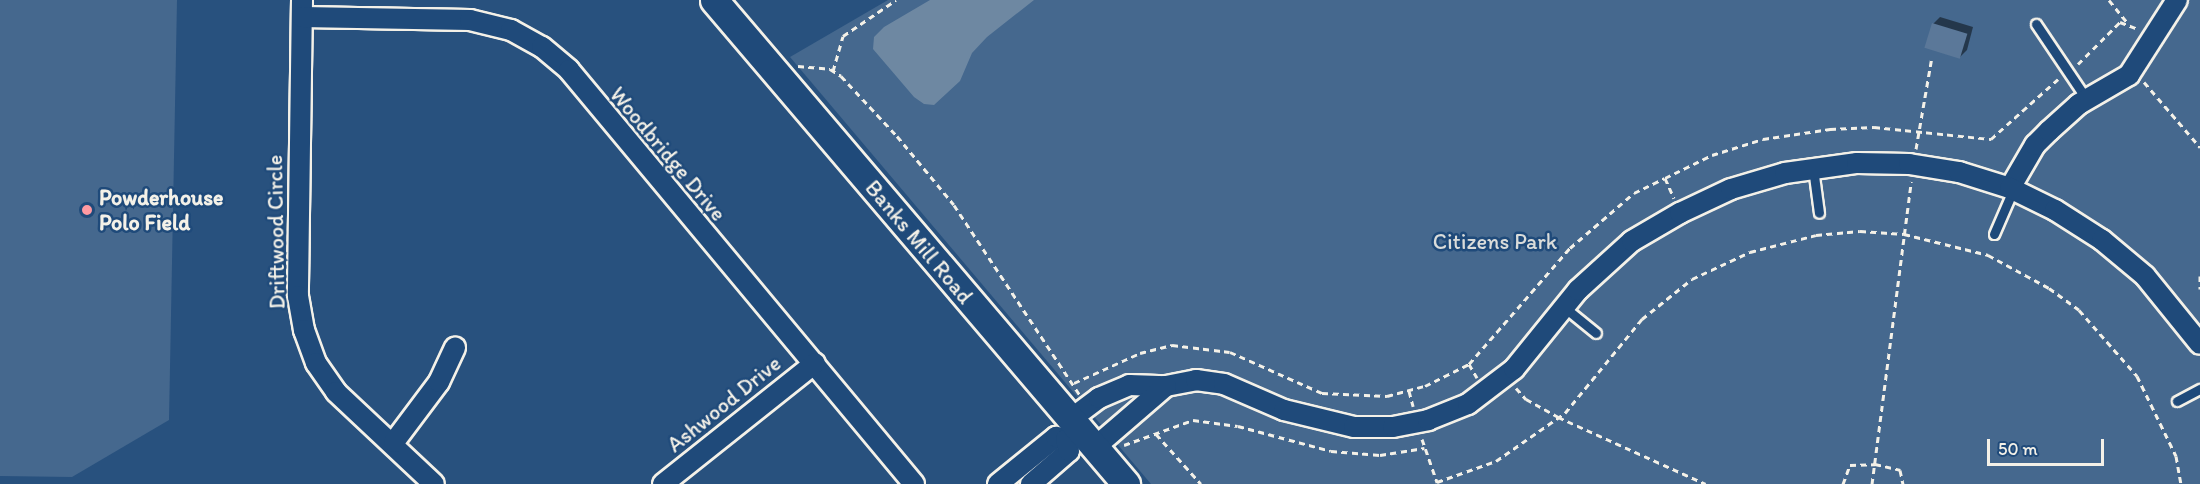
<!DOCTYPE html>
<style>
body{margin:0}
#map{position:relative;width:2200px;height:484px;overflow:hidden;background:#28517e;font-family:Itim,sans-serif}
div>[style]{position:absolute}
.green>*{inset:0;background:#45688e}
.water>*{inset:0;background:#6e88a2}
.shadow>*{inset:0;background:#0007}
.building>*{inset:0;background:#5b7899;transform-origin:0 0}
.path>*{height:3px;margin-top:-1.5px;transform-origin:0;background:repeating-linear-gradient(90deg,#f4f1e8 0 6px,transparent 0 10.5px)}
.roads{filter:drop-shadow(2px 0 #f4f1e8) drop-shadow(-2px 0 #f4f1e8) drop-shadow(0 2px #f4f1e8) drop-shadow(0 -2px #f4f1e8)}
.lane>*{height:9px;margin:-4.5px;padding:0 4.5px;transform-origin:4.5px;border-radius:4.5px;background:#1f4a7a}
.street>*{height:20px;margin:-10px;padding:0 10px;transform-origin:10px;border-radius:10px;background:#1f4a7a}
.secondary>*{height:27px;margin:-13.5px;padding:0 13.5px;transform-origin:13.5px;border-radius:13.5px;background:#1f4a7a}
.dots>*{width:16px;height:16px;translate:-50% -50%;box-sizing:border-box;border:3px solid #1f4a7a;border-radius:50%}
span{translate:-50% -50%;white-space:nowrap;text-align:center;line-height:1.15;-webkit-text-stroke:5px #1f4a7a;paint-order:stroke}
.street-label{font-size:22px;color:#f4f1e8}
.poi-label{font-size:22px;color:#f4f1e8;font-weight:700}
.left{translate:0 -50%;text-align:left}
.park-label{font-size:22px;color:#dadcda}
.scale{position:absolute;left:1987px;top:439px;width:117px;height:27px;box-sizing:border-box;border:3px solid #f4f1e8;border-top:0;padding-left:8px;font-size:18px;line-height:21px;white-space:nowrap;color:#f4f1e8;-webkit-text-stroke:4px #1f4a7a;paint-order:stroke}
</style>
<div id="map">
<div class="green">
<i style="clip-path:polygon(0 0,177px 0,169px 420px,72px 477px,0 476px)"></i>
<i style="clip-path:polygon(888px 0,2200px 0,2200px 484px,1151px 484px,790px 57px)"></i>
</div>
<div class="water">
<i style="clip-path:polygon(930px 0,1034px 0,987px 37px,972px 53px,960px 81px,934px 105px,924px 104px,914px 97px,873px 49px,874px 37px,884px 27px)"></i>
</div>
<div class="shadow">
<i style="clip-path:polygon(1940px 17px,1973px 27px,1967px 50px,1960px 57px,1933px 24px)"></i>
</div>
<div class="building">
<i style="left:1932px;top:23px;width:37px;height:26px;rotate:17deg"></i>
</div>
<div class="path">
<i style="left:2109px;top:0;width:28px;rotate:51deg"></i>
<i style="left:2078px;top:64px;width:59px;rotate:-45deg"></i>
<i style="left:2120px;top:22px;width:19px;rotate:21deg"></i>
<i style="left:798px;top:66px;width:32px;rotate:5deg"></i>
<i style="left:830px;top:69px;width:13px;rotate:32deg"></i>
<i style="left:841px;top:76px;width:82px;rotate:47deg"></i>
<i style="left:897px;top:136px;width:89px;rotate:50.4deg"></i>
<i style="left:954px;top:205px;width:227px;rotate:56.5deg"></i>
<i style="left:833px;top:71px;width:36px;rotate:-74deg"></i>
<i style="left:843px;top:36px;width:64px;rotate:-34.2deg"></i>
<i style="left:2144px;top:82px;width:86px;rotate:49.3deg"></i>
<i style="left:1916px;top:149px;width:94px;rotate:-80.2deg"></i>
<i style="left:1665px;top:178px;width:22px;rotate:66deg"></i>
<i style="left:2200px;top:276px;width:13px;rotate:90deg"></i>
<i style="left:1469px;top:364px;width:16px;rotate:60deg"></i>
<i style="left:1074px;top:383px;width:72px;rotate:-24.4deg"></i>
<i style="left:1140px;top:353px;width:33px;rotate:-14deg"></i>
<i style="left:1172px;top:345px;width:58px;rotate:6.9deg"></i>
<i style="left:1230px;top:352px;width:101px;rotate:24deg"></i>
<i style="left:1322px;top:393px;width:65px;rotate:2.6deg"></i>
<i style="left:1387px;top:396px;width:39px;rotate:-15deg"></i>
<i style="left:1425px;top:386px;width:49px;rotate:-26.6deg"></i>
<i style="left:1469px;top:364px;width:154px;rotate:-49deg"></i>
<i style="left:1570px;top:248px;width:84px;rotate:-40.7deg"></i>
<i style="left:1634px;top:193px;width:34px;rotate:-26deg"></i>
<i style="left:1665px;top:178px;width:52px;rotate:-26.1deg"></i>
<i style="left:1712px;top:155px;width:53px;rotate:-17.4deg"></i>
<i style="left:1763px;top:139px;width:68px;rotate:-8.5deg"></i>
<i style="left:1830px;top:129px;width:44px;rotate:-2.6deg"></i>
<i style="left:1874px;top:127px;width:118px;rotate:5.9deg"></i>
<i style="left:1991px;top:139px;width:90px;rotate:-41.8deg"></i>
<i style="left:1516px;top:388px;width:15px;rotate:48deg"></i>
<i style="left:1526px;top:399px;width:37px;rotate:29deg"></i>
<i style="left:1558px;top:417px;width:162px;rotate:24.4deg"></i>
<i style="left:1409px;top:391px;width:16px;rotate:75deg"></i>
<i style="left:1156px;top:434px;width:67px;rotate:48deg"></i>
<i style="left:1422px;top:439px;width:46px;rotate:70.8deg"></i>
<i style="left:1437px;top:482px;width:63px;rotate:-19.6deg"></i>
<i style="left:1496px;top:461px;width:84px;rotate:-34.8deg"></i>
<i style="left:1565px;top:413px;width:122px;rotate:-50.7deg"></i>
<i style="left:1642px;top:319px;width:64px;rotate:-38.7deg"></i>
<i style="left:1692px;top:279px;width:64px;rotate:-25deg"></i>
<i style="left:1750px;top:252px;width:68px;rotate:-14.4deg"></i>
<i style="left:1816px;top:235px;width:44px;rotate:-5.2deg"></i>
<i style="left:1860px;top:231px;width:44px;rotate:3.9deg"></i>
<i style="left:1904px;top:234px;width:87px;rotate:14deg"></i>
<i style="left:1988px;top:255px;width:69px;rotate:28.4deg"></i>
<i style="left:2049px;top:288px;width:37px;rotate:36deg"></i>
<i style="left:2079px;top:310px;width:88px;rotate:48.7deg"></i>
<i style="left:2137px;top:376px;width:89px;rotate:64deg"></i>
<i style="left:2176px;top:456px;width:28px;rotate:80deg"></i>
<i style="left:1124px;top:445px;width:73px;rotate:-19.9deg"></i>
<i style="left:1193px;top:420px;width:45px;rotate:7.6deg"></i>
<i style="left:1238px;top:426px;width:96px;rotate:15deg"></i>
<i style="left:1331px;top:451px;width:49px;rotate:4.7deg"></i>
<i style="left:1380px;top:455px;width:45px;rotate:-9deg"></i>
<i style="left:1843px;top:484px;width:20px;rotate:-70deg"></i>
<i style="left:1850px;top:465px;width:25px;rotate:-2deg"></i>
<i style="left:1875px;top:464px;width:26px;rotate:13deg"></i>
<i style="left:1900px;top:470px;width:14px;rotate:78deg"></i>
<i style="left:1872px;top:484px;width:305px;rotate:-82.6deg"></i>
</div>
<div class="roads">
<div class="lane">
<i style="left:2036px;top:24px;width:92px;rotate:56.1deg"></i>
<i style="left:1813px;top:168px;width:45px;rotate:82.4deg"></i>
<i style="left:1994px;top:234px;width:48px;rotate:-66.6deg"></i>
<i style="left:1564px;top:307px;width:41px;rotate:39.1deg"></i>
<i style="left:2177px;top:401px;width:26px;rotate:-28deg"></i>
</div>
<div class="street">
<i style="left:302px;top:0;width:296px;rotate:90.8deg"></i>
<i style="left:298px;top:296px;width:35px;rotate:80deg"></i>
<i style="left:304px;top:330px;width:35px;rotate:70deg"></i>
<i style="left:316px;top:363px;width:35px;rotate:55deg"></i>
<i style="left:336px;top:392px;width:134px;rotate:43.2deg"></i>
<i style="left:302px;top:17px;width:168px;rotate:1deg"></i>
<i style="left:470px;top:20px;width:42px;rotate:13.7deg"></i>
<i style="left:511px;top:30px;width:35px;rotate:29deg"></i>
<i style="left:542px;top:47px;width:35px;rotate:40deg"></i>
<i style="left:569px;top:70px;width:539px;rotate:50.19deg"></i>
<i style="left:2010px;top:188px;width:50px;rotate:-59.8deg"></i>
<i style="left:2035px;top:145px;width:20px;rotate:-45deg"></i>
<i style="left:2049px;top:131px;width:40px;rotate:-42deg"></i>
<i style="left:2079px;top:104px;width:58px;rotate:-30.1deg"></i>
<i style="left:2129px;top:75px;width:89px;rotate:-57.4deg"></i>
<i style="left:1166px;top:386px;width:31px;rotate:-11deg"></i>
<i style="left:1196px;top:380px;width:28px;rotate:8deg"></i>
<i style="left:1224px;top:384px;width:65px;rotate:23.4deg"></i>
<i style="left:1284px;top:410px;width:72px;rotate:13.7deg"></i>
<i style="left:1354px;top:427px;width:39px"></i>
<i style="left:1393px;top:427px;width:36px;rotate:-11deg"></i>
<i style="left:1428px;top:420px;width:43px;rotate:-21.8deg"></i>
<i style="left:1468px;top:404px;width:58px;rotate:-37.3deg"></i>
<i style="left:1514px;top:369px;width:102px;rotate:-51deg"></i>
<i style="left:1578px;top:290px;width:73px;rotate:-42.2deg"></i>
<i style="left:1632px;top:241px;width:56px;rotate:-30.3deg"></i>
<i style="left:1680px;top:213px;width:56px;rotate:-25.2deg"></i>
<i style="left:1731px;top:189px;width:56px;rotate:-16.5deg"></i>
<i style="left:1785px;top:173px;width:73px;rotate:-7.9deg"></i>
<i style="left:1857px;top:163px;width:52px;rotate:1.1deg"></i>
<i style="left:1909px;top:164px;width:51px;rotate:9.1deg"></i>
<i style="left:1959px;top:172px;width:53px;rotate:17.4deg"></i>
<i style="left:2010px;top:188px;width:50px;rotate:26.1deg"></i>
<i style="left:2055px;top:210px;width:56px;rotate:32.6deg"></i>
<i style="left:2102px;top:240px;width:56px;rotate:39.9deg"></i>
<i style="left:2145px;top:276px;width:87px;rotate:51deg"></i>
<i style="left:1071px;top:419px;width:35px;rotate:-37deg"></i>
<i style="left:1099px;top:398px;width:33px;rotate:-23deg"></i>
<i style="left:1129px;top:385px;width:37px;rotate:2deg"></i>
<i style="left:1166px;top:386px;width:94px;rotate:139.3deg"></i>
<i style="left:394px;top:442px;width:75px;rotate:-53.1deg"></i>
<i style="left:439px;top:382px;width:38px;rotate:-65deg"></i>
<i style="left:663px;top:484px;width:194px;rotate:-38.5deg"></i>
<i style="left:998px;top:484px;width:75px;rotate:-39deg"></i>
<i style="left:1056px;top:437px;width:10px;rotate:11deg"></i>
<i style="left:1066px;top:439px;width:16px;rotate:-30deg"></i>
<i style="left:1031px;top:484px;width:50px;rotate:-41deg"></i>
<i style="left:1069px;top:451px;width:12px;rotate:-104deg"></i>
</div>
<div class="secondary">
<i style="left:714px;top:0;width:636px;rotate:49.59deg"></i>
</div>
</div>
<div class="dots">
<i style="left:87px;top:210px;background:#ff9aa2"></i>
</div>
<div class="street-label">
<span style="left:668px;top:154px;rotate:50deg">Woodbridge Drive</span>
<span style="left:276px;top:232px;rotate:-91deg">Driftwood Circle</span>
<span style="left:919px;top:242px;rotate:50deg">Banks Mill Road</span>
<span style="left:724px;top:404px;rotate:-39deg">Ashwood Drive</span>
</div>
<div class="poi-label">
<span class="left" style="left:99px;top:210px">Powderhouse<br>Polo Field</span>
</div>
<div class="park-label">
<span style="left:1495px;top:242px">Citizens Park</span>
</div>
<div class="scale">50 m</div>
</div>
